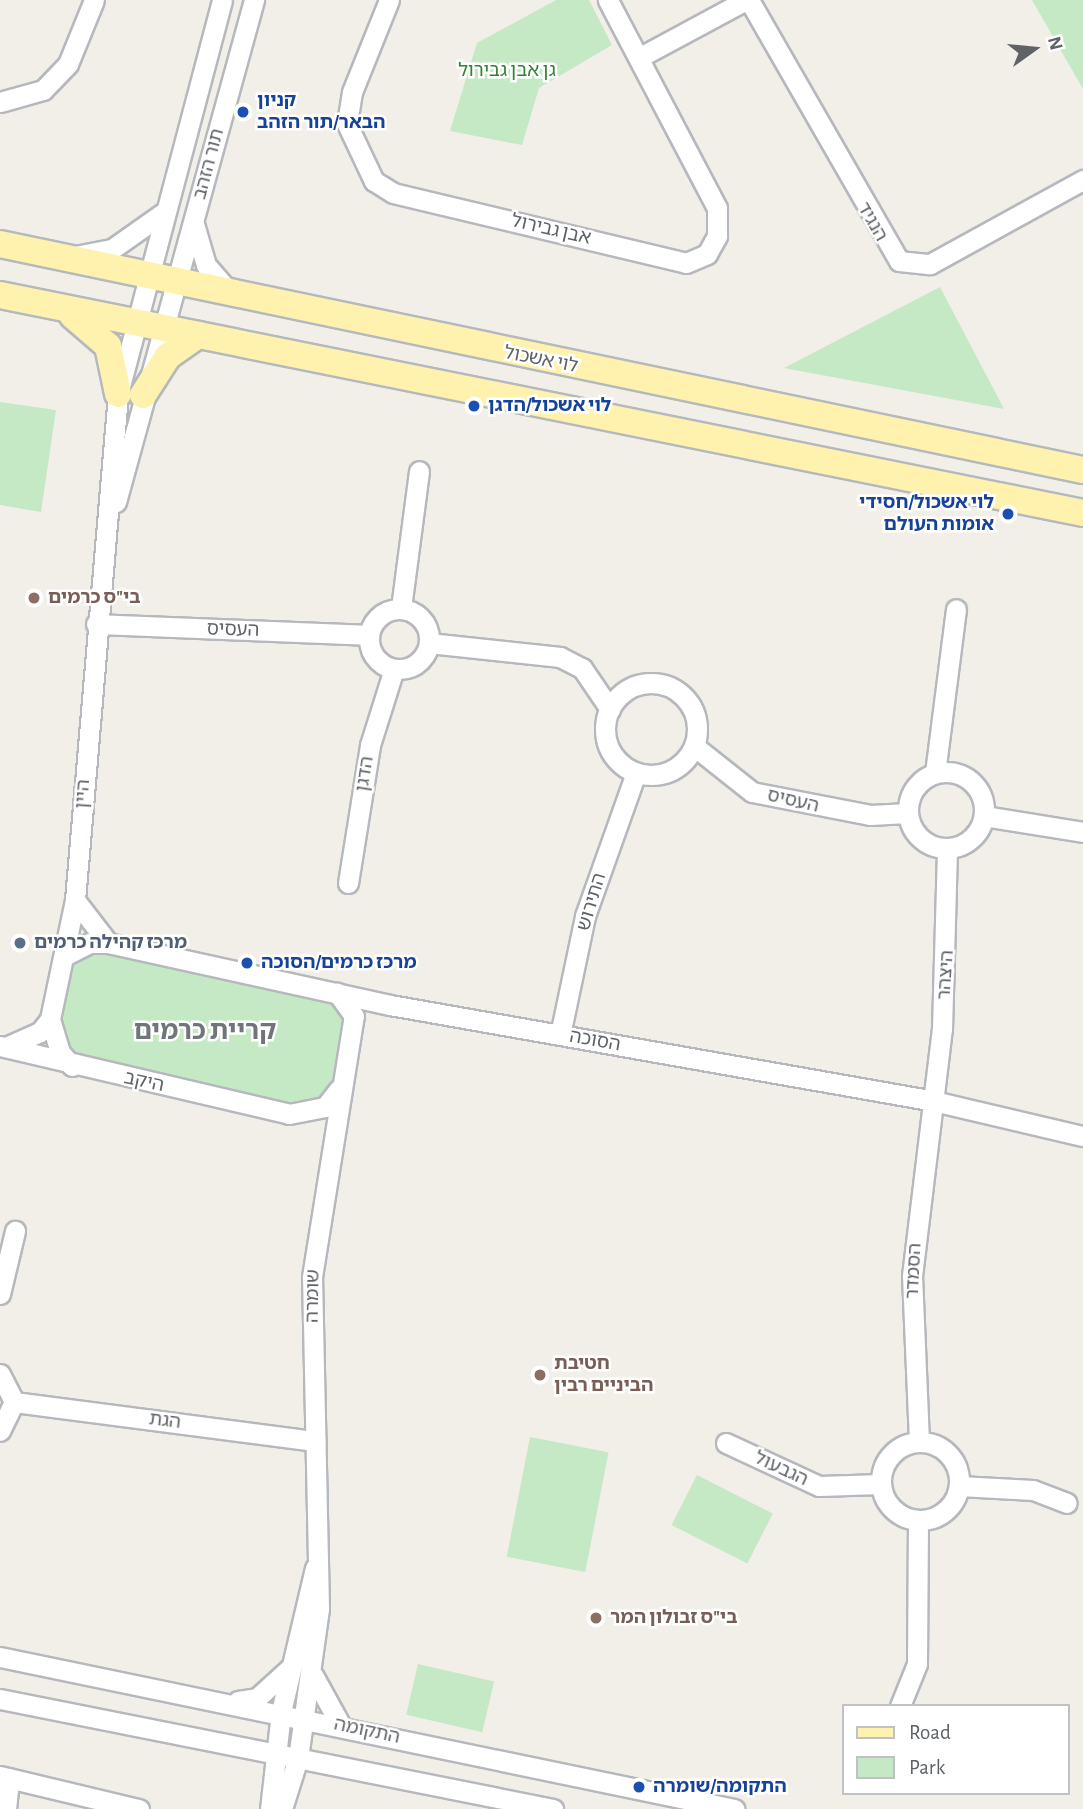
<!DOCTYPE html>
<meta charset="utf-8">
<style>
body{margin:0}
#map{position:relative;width:1083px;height:1809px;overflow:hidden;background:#f1efe8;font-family:"Alegreya Sans","Noto Sans Hebrew",sans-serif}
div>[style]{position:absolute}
.green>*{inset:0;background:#c5e8c5;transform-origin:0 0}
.roads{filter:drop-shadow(2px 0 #b5b8bc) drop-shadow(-2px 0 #b5b8bc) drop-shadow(0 2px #b5b8bc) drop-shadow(0 -2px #b5b8bc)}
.minor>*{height:19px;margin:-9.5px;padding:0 9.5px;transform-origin:9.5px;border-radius:9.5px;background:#fff}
.minor>.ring{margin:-9.5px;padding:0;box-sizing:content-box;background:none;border:19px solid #fff;border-radius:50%}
.major>*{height:26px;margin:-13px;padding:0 13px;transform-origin:13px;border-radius:13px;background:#fff2af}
.dots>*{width:19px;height:19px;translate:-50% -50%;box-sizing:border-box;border:4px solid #fff;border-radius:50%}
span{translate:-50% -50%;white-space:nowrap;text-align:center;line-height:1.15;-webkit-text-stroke:5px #fff;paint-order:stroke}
.park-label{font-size:19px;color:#348238}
.transit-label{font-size:19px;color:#164399;font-weight:700}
.left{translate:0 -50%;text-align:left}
.right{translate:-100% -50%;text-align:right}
.street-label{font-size:19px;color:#5f6368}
.education-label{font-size:19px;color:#785e54;font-weight:700}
.service-label{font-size:19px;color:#4e5e75;font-weight:700}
.district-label{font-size:26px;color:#70757a;font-weight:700}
.legend{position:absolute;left:842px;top:1704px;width:228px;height:91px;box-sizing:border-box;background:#fff;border:2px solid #bfc1c3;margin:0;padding:9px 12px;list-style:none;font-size:21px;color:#5f6368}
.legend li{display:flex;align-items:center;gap:14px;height:35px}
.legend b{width:35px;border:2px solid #bfc1c3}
.north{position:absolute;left:999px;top:14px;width:70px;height:70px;-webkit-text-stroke:5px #fff;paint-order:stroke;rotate:75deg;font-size:19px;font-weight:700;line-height:28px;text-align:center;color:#5f6368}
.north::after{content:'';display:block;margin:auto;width:24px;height:32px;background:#5f6368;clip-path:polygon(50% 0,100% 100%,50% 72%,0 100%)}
</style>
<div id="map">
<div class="green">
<i style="clip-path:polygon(556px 0,589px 0,612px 45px,539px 88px,522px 145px,450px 131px,477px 43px)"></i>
<i style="clip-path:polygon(1032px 0,1083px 0,1083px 89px)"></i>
<i style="clip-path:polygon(940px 287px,1004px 409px,784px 368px)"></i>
<i style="clip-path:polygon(0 402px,56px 410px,41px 512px,0 505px)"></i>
<i style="clip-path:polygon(90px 943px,349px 1005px,340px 1089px,311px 1113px,72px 1066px,54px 1039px,66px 955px)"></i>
<i style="left:530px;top:1437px;width:80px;height:122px;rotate:11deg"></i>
<i style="left:697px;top:1475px;width:85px;height:56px;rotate:27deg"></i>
<i style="left:418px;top:1664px;width:78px;height:52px;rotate:13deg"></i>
</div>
<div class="roads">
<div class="minor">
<i style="left:389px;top:0;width:99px;rotate:111.9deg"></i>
<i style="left:352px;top:92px;width:32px;rotate:99deg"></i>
<i style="left:347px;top:124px;width:63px;rotate:64.7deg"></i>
<i style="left:374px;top:181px;width:22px;rotate:32deg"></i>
<i style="left:393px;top:193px;width:301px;rotate:13.4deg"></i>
<i style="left:686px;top:263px;width:23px;rotate:-23deg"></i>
<i style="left:707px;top:254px;width:21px;rotate:-61deg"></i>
<i style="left:717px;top:236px;width:28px;rotate:-90deg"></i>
<i style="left:717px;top:208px;width:235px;rotate:-117.7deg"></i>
<i style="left:749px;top:0;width:301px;rotate:60.1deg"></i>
<i style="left:899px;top:261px;width:31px;rotate:6deg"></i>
<i style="left:930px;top:264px;width:175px;rotate:-28.8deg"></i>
<i style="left:640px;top:57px;width:120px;rotate:-28.3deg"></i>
<i style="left:0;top:102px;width:45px;rotate:-15.6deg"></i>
<i style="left:43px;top:90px;width:36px;rotate:-46deg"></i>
<i style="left:68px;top:64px;width:69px;rotate:-67.9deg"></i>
<i style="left:194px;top:224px;width:43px;rotate:73.7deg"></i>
<i style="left:206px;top:265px;width:38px;rotate:49deg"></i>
<i style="left:75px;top:256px;width:38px;rotate:-11deg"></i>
<i style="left:112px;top:249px;width:62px;rotate:-35.2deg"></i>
<i style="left:116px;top:502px;width:521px;rotate:-74.63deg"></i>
<i style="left:401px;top:608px;width:138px;rotate:-82.5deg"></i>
<i class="ring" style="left:369px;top:609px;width:41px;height:41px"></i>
<i style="left:96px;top:624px;width:273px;rotate:2.3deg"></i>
<i style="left:429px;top:643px;width:132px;rotate:6.1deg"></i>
<i style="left:560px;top:657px;width:25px;rotate:27deg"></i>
<i style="left:582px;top:668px;width:50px;rotate:55.7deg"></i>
<i class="ring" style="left:605px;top:683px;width:73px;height:73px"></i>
<i style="left:694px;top:746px;width:74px;rotate:38.4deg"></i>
<i style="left:752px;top:792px;width:120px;rotate:11deg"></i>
<i style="left:870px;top:815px;width:38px;rotate:-3deg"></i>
<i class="ring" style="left:908px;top:772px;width:57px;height:57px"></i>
<i style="left:935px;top:773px;width:165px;rotate:-82.7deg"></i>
<i style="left:984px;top:816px;width:100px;rotate:9.2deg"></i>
<i style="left:348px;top:883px;width:140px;rotate:-80.9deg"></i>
<i style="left:370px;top:745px;width:80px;rotate:-72.5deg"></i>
<i style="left:75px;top:900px;width:54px;rotate:52.5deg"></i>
<i style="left:66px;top:955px;width:27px;rotate:-27deg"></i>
<i style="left:90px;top:943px;width:18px"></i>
<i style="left:108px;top:943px;width:289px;rotate:12.4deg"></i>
<i style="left:390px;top:1005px;width:547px;rotate:10deg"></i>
<i style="left:929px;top:1100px;width:158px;rotate:13.2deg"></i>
<i style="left:560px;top:1035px;width:122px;rotate:-78.1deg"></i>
<i style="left:585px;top:916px;width:152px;rotate:-70.4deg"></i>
<i style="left:0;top:1046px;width:297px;rotate:13.2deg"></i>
<i style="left:289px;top:1114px;width:37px;rotate:-11deg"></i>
<i style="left:325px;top:1107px;width:23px;rotate:-52deg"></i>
<i style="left:6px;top:1047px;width:37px;rotate:-24deg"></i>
<i style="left:40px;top:1032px;width:16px;rotate:-52deg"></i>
<i style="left:72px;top:1066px;width:18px;rotate:-131deg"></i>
<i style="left:60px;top:1052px;width:34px;rotate:-107deg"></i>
<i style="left:50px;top:1019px;width:122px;rotate:-78.1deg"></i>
<i style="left:75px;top:900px;width:508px;rotate:-85.14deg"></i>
<i style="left:118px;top:394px;width:407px;rotate:-75.2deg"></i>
<i style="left:0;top:1294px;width:65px;rotate:-76.6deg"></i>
<i style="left:0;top:1374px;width:31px;rotate:63deg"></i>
<i style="left:14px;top:1402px;width:32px;rotate:116deg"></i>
<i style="left:14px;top:1402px;width:304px;rotate:7.4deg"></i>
<i class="ring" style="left:881px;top:1442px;width:59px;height:59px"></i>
<i style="left:919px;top:1442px;width:166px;rotate:-92.4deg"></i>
<i style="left:912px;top:1276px;width:249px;rotate:-83.1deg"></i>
<i style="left:942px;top:1029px;width:180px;rotate:-88.4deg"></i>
<i style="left:726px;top:1443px;width:102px;rotate:24.8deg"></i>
<i style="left:819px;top:1486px;width:62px;rotate:-1.8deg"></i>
<i style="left:959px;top:1486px;width:74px;rotate:3.1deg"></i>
<i style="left:1033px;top:1490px;width:36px;rotate:21deg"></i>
<i style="left:0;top:1657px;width:750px;rotate:11.7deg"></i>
<i style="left:313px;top:1675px;width:58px;rotate:61.2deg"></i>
<i style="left:0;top:1699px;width:564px;rotate:11.25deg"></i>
<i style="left:238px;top:1701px;width:19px;rotate:-9deg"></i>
<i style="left:257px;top:1698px;width:45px;rotate:-42.3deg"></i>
<i style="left:900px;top:1706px;width:45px;rotate:-68deg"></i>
<i style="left:917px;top:1664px;width:144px;rotate:-89.6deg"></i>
<i style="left:0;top:1776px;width:143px;rotate:13.4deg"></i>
<i style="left:6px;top:1809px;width:31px;rotate:-84deg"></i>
<i style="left:270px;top:1809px;width:98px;rotate:-83.5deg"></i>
<i style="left:281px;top:1712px;width:148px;rotate:-76.7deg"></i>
<i style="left:282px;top:1809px;width:53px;rotate:-72.6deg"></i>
<i style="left:298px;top:1758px;width:150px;rotate:-82deg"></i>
<i style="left:319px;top:1609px;width:332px;rotate:-91.2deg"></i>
<i style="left:312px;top:1277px;width:264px;rotate:-80.9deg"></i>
<i style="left:354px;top:1016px;width:29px;rotate:-126deg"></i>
</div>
<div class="major">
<i style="left:0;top:244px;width:1106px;rotate:11.79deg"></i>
<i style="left:0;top:295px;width:1105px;rotate:11.38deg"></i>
<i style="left:73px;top:316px;width:46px;rotate:40.6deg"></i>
<i style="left:108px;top:346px;width:49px;rotate:78.2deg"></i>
<i style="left:143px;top:395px;width:46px;rotate:-57.3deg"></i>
<i style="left:168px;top:356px;width:37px;rotate:-35deg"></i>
</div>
</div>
<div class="dots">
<i style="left:243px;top:112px;background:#1a4fb4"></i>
<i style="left:474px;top:406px;background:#1a4fb4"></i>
<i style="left:1008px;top:514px;background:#1a4fb4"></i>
<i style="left:34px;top:598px;background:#8d6e63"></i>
<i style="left:20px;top:943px;background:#5c6f8a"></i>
<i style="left:247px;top:963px;background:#1a4fb4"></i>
<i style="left:540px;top:1375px;background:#8d6e63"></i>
<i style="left:596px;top:1618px;background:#8d6e63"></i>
<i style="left:639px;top:1787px;background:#1a4fb4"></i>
</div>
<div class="park-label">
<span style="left:507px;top:71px">גן אבן גבירול</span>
</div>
<div class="transit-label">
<span class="left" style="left:257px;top:112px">קניון<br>הבאר/תור הזהב</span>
<span class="left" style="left:488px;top:406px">לוי אשכול/הדגן</span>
<span class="right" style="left:994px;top:514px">לוי אשכול/חסידי<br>אומות העולם</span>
<span class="left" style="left:261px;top:963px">מרכז כרמים/הסוכה</span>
<span class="left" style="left:653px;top:1787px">התקומה/שומרה</span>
</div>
<div class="street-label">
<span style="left:209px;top:164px;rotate:-75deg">תור הזהב</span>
<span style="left:872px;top:222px;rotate:60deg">הנגיד</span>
<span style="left:551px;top:230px;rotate:13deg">אבן גבירול</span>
<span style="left:541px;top:360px;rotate:11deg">לוי אשכול</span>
<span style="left:233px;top:630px;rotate:2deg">העסיס</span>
<span style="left:365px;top:774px;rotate:-81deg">הדגן</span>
<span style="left:83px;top:794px;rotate:-86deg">היין</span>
<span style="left:793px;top:801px;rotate:13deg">העסיס</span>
<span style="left:592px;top:902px;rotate:-73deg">התירוש</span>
<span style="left:946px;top:975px;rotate:-86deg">היצהר</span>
<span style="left:595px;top:1041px;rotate:10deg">הסוכה</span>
<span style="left:144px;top:1082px;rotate:12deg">היקב</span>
<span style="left:914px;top:1271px;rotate:-87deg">הסמדר</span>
<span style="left:313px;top:1296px;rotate:-89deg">שומרה</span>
<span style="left:165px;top:1421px;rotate:7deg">הגת</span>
<span style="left:781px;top:1469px;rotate:25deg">הגבעול</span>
<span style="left:367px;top:1731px;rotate:12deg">התקומה</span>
</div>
<div class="education-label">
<span class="left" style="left:48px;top:598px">בי"ס כרמים</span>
<span class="left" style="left:554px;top:1375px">חטיבת<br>הביניים רבין</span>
<span class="left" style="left:610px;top:1618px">בי"ס זבולון המר</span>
</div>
<div class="service-label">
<span class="left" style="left:34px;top:943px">מרכז קהילה כרמים</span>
</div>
<div class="district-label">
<span style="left:205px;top:1032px">קריית כרמים</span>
</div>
<ul class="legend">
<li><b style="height:9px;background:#fff2af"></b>Road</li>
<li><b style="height:19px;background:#c5e8c5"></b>Park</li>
</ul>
<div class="north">N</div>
</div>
